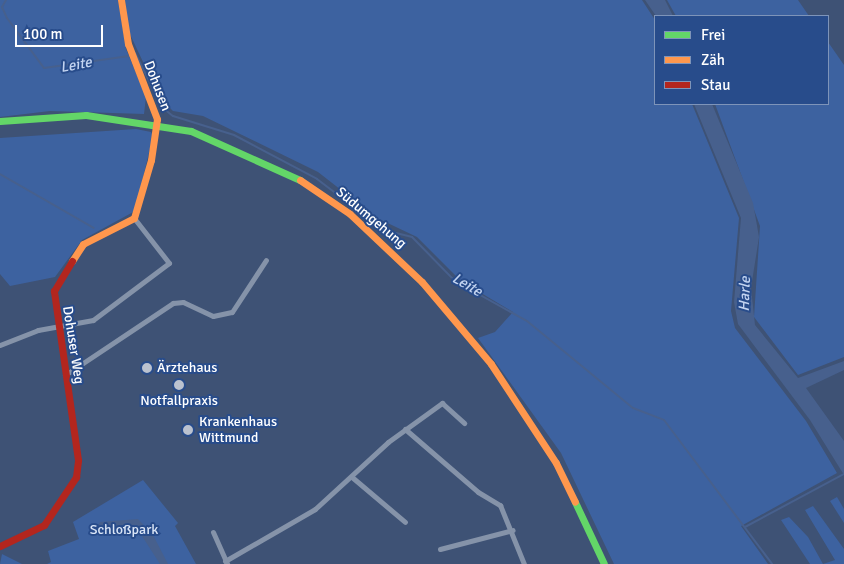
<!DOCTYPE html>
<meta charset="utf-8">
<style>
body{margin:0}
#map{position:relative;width:844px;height:564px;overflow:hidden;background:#3e5275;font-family:Signika,sans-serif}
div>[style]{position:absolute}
.green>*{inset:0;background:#3d62a0}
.water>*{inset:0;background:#47608d}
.stream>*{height:2px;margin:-1px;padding:0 1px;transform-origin:1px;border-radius:1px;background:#47608d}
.street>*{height:5px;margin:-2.5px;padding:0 2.5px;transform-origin:2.5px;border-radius:2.5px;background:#8593a9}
.fast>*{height:7px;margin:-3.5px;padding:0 3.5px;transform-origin:3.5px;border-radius:3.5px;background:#63d668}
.slow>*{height:7px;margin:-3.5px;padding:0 3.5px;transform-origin:3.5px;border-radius:3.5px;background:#ff974d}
.jam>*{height:7px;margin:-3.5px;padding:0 3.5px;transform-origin:3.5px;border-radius:3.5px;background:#b3261e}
.dots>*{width:14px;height:14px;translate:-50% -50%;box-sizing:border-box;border:2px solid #284c8b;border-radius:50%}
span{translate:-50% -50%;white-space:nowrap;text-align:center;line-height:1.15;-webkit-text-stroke:4px #284c8b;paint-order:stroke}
.street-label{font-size:14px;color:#fff}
.poi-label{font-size:14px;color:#fff}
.left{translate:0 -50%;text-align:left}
.park-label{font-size:14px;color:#dbe6f7}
.water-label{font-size:15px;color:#c3d4f1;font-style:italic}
.legend{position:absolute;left:654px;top:15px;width:175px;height:90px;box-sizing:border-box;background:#284c8b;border:1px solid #7e94b9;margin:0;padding:6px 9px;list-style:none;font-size:15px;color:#fff}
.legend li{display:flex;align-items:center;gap:10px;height:25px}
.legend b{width:25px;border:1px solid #7e94b9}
.scale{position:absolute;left:15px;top:25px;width:88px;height:22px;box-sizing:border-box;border:2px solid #fff;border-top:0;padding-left:6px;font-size:15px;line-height:18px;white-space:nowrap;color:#fff;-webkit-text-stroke:4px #284c8b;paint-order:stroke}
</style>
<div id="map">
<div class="green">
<i style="clip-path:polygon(0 0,118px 0,126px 49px,146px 97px,144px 114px,50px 111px,0 117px)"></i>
<i style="clip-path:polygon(125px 0,642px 0,655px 20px,655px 104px,692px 104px,739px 218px,731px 311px,735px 328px,806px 421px,837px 473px,741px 526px,768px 564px,614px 564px,561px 453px,478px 338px,495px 332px,513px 312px,461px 281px,417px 237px,377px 218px,318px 172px,203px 116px,173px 111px,160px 98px,128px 30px)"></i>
<i style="clip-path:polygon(667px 0,798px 0,809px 16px,676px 16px)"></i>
<i style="clip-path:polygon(828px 42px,844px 65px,844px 357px,798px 375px,754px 317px,760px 226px,715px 104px,828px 104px)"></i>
<i style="clip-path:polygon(136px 129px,151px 132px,153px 136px,135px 211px,82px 240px,55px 277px,10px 286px,0 274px,0 138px)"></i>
<i style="clip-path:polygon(143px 480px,178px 523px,175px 526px,196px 564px,47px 564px,51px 562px,48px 551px,79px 539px,73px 522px)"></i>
<i style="clip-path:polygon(837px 497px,844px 509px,844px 523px,830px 501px)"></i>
<i style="clip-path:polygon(813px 506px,844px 549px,844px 564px,810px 564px,781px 520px,789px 517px,808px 537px,823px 564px,835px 560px,805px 510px)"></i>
<i style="clip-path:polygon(2px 554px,22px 564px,0 564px)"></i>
</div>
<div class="water">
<i style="clip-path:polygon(645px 0,665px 0,673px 16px,656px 16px)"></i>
<i style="clip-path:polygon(694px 104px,712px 104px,753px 203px,759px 237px,751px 288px,755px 325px,798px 378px,844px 361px,844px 370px,806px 388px,844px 441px,844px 475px,810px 420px,738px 324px,734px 302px,741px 218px)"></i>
<i style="clip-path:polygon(138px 519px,153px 535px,168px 564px,160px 564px,140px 533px,101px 535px,96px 529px,100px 522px)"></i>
</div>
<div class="stream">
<i style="left:6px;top:0;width:8px;rotate:120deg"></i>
<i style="left:2px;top:7px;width:12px;rotate:66deg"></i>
<i style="left:7px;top:18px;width:62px;rotate:53.5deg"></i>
<i style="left:44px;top:68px;width:86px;rotate:-8deg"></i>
<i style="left:135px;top:53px;width:62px;rotate:63deg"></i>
<i style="left:163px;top:108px;width:13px;rotate:39deg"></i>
<i style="left:173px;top:116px;width:64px;rotate:17.3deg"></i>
<i style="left:234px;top:135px;width:94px;rotate:27.9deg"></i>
<i style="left:317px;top:179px;width:84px;rotate:37.3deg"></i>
<i style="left:384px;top:230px;width:29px;rotate:14deg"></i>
<i style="left:412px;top:237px;width:62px;rotate:45.7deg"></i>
<i style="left:455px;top:281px;width:82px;rotate:29.1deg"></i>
<i style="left:527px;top:321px;width:137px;rotate:39.4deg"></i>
<i style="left:633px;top:408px;width:33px;rotate:21deg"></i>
<i style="left:664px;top:420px;width:180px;rotate:53.1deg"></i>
<i style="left:0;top:174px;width:108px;rotate:29.9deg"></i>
<i style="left:745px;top:527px;width:112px;rotate:-28.2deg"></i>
</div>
<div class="street">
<i style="left:0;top:345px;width:41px;rotate:-21.5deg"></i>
<i style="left:38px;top:330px;width:56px;rotate:-10.3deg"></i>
<i style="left:93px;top:320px;width:95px;rotate:-36.9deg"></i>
<i style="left:169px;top:263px;width:57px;rotate:-127.9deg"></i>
<i style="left:65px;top:375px;width:130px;rotate:-33.7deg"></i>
<i style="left:173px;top:303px;width:10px;rotate:-6deg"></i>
<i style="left:183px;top:302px;width:33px;rotate:25deg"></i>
<i style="left:213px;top:316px;width:19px;rotate:-12deg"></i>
<i style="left:232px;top:312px;width:62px;rotate:-56.8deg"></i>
<i style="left:405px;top:429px;width:96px;rotate:40.8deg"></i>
<i style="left:478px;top:492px;width:26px;rotate:31deg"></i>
<i style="left:500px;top:505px;width:64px;rotate:67.9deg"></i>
<i style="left:353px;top:478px;width:68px;rotate:40.2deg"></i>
<i style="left:213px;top:532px;width:35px;rotate:66deg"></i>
<i style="left:440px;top:549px;width:75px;rotate:-14.6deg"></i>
<i style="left:225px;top:561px;width:104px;rotate:-30deg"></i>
<i style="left:315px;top:509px;width:99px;rotate:-42.5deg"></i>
<i style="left:388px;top:442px;width:67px;rotate:-35.8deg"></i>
<i style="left:442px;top:403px;width:30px;rotate:42deg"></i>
</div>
<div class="fast">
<i style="left:0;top:121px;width:86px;rotate:-4deg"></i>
<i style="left:86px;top:115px;width:106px;rotate:8.7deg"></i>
<i style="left:191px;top:131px;width:120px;rotate:24.2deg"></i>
<i style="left:575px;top:502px;width:68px;rotate:64.9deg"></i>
</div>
<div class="slow">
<i style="left:300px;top:180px;width:60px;rotate:34.2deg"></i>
<i style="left:350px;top:214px;width:99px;rotate:43.4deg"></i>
<i style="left:422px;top:282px;width:107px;rotate:49.9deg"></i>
<i style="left:491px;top:364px;width:118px;rotate:56.7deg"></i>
<i style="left:556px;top:463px;width:43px;rotate:64deg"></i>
<i style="left:72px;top:261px;width:20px;rotate:-57deg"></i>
<i style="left:83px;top:244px;width:57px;rotate:-27deg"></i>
<i style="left:134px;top:218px;width:60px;rotate:-73.7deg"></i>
<i style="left:151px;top:160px;width:41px;rotate:-81.7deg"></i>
<i style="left:157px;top:119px;width:80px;rotate:-111.1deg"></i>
<i style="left:128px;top:44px;width:45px;rotate:-99deg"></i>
</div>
<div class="jam">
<i style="left:0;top:546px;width:49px;rotate:-25.5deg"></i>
<i style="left:44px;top:525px;width:58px;rotate:-56.3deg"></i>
<i style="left:76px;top:477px;width:17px;rotate:-83deg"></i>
<i style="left:78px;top:460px;width:171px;rotate:-98.1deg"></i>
<i style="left:54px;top:291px;width:35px;rotate:-59deg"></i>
</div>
<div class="dots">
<i style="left:147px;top:368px;background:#bbc2cf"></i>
<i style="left:179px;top:385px;background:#bbc2cf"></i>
<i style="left:188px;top:430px;background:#bbc2cf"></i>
</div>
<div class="street-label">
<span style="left:157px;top:86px;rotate:69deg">Dohusen</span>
<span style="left:371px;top:218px;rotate:40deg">Südumgehung</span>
<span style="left:73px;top:345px;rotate:81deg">Dohuser Weg</span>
</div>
<div class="poi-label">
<span class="left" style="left:157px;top:368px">Ärztehaus</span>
<span style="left:179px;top:401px">Notfallpraxis</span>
<span class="left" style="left:199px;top:430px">Krankenhaus<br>Wittmund</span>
</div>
<div class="park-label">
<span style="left:124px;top:530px">Schloßpark</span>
</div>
<div class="water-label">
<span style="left:76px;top:65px;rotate:-11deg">Leite</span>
<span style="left:467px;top:285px;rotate:30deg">Leite</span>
<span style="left:745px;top:294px;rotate:-88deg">Harle</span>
</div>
<ul class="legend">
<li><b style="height:6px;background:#63d668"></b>Frei</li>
<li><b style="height:6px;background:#ff974d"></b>Zäh</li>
<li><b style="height:6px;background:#b3261e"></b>Stau</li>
</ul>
<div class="scale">100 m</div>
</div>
